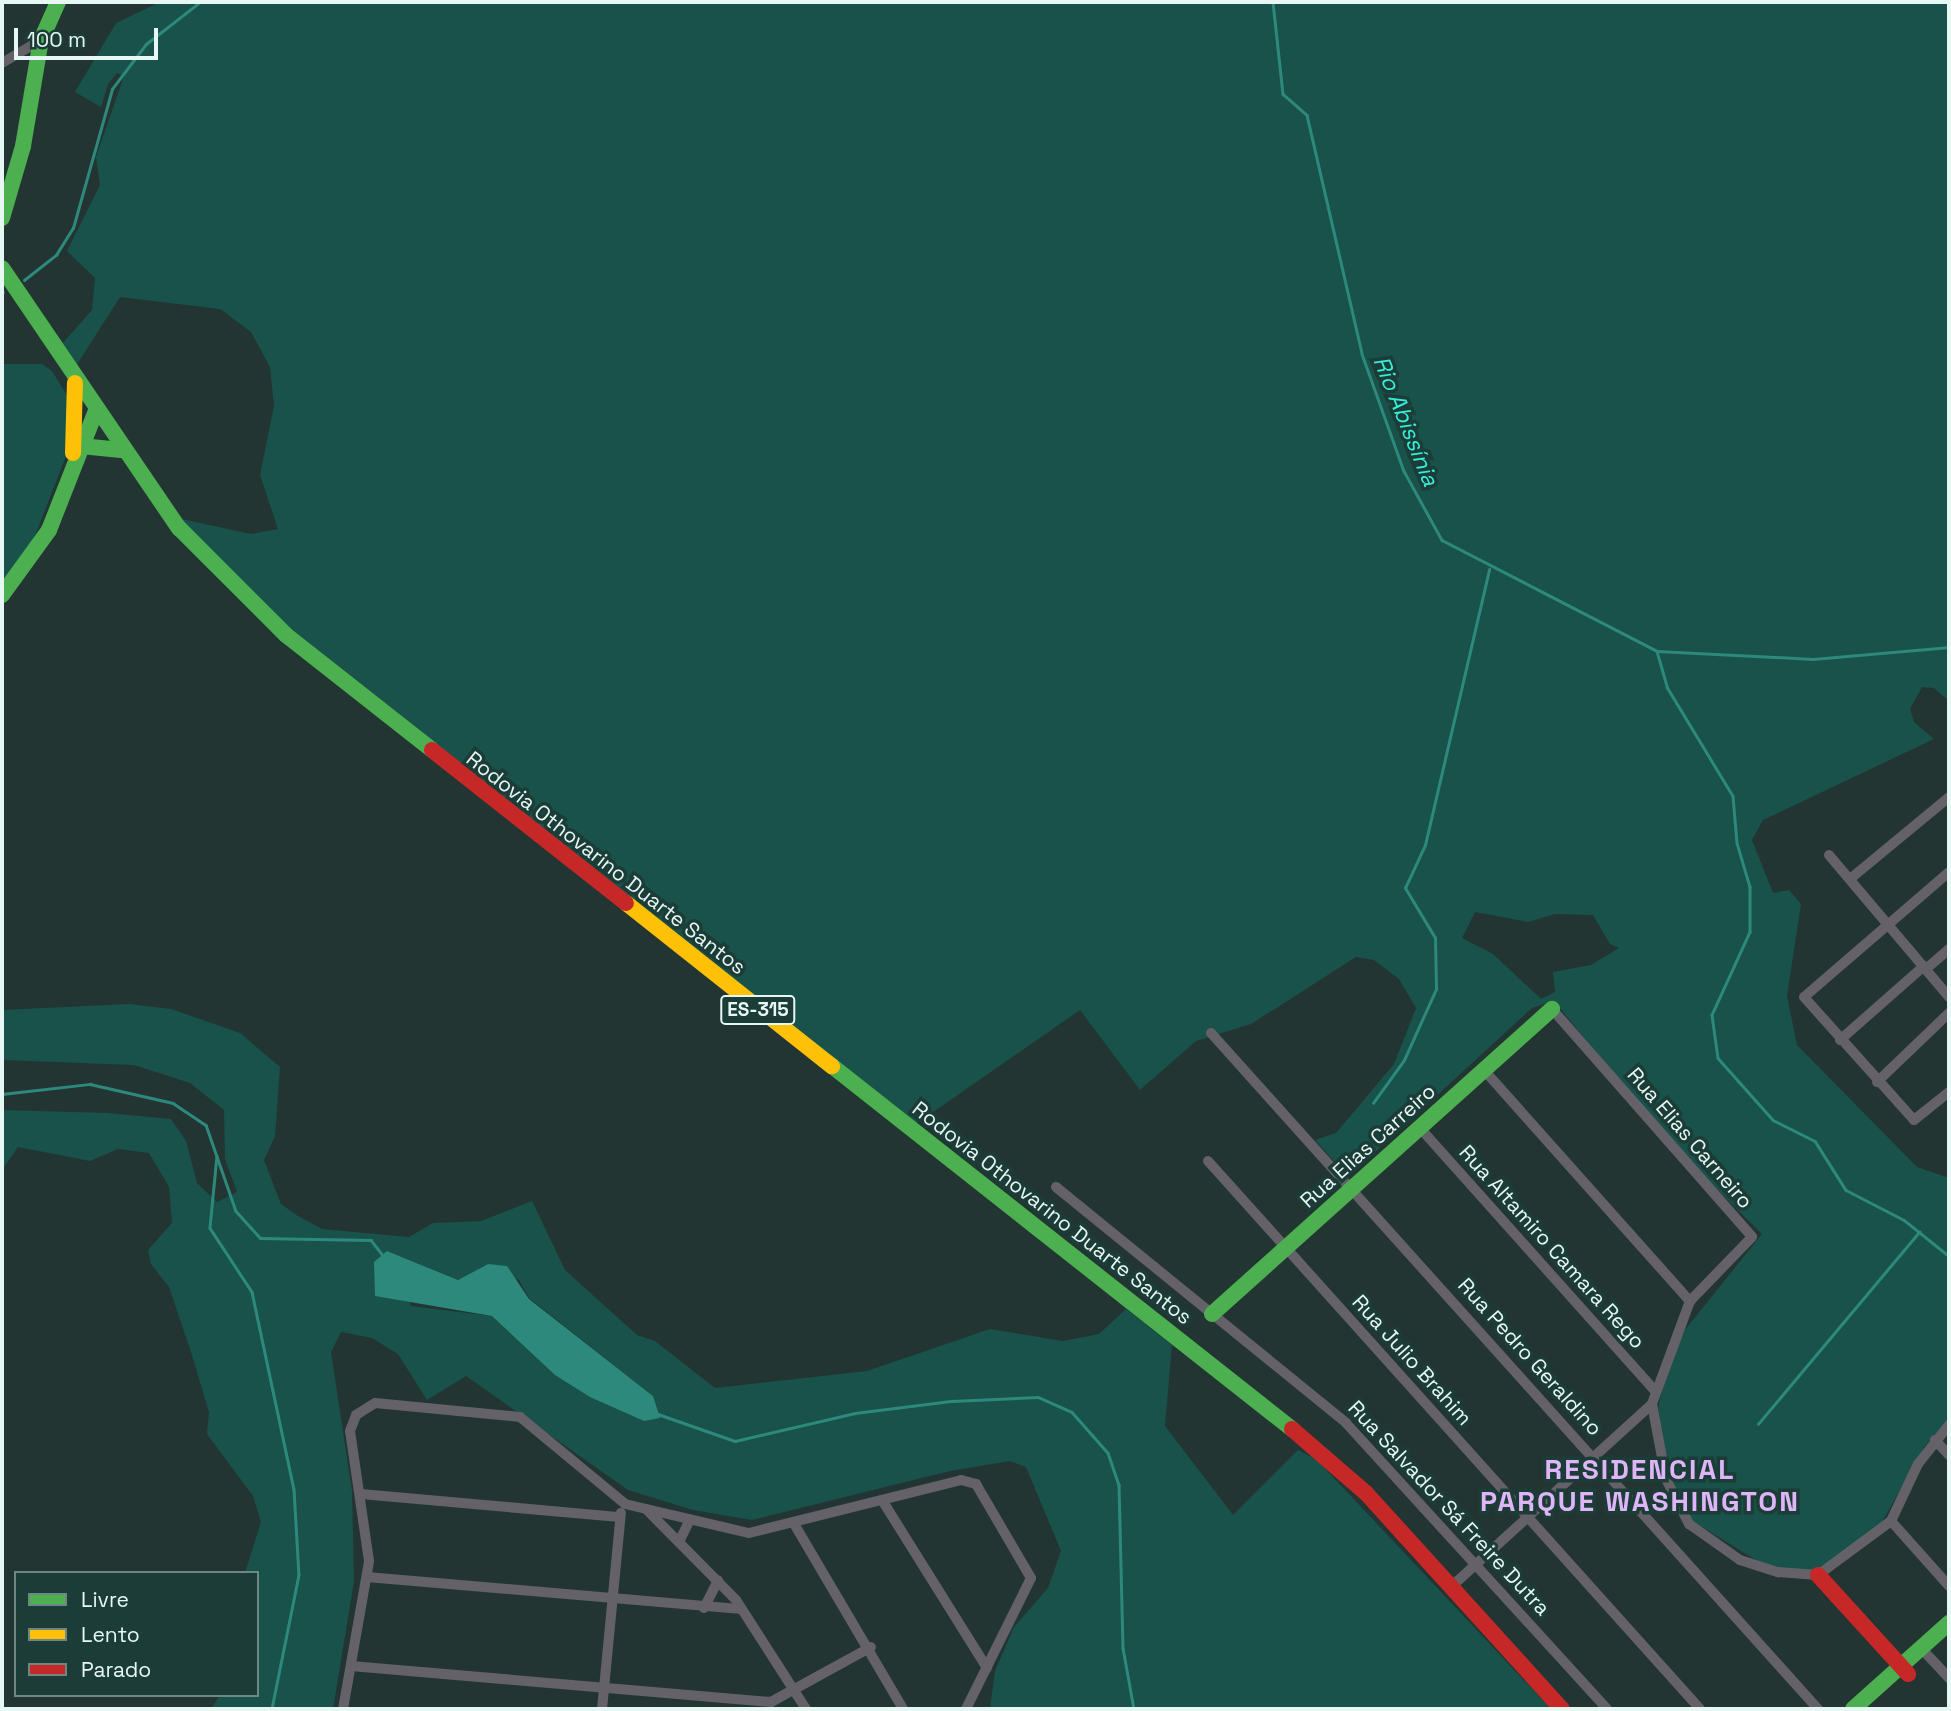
<!DOCTYPE html>
<meta charset="utf-8">
<style>
body{margin:0}
#map{position:relative;width:1951px;height:1711px;overflow:hidden;background:#233532;font-family:"Space Grotesk",sans-serif}
div>[style]{position:absolute}
.green>*{inset:0;background:#18524a}
.water>*{inset:0;background:#2e897d}
.stream>*{height:2.5px;margin:-1.25px;padding:0 1.25px;transform-origin:1.25px;border-radius:1.25px;background:#2e897d}
.street>*{height:10px;margin:-5px;padding:0 5px;transform-origin:5px;border-radius:5px;background:#646169}
.fast>*{height:16px;margin:-8px;padding:0 8px;transform-origin:8px;border-radius:8px;background:#4caf50}
.slow>*{height:16px;margin:-8px;padding:0 8px;transform-origin:8px;border-radius:8px;background:#ffc107}
.jam>*{height:16px;margin:-8px;padding:0 8px;transform-origin:8px;border-radius:8px;background:#c62828}
span{translate:-50% -50%;white-space:nowrap;text-align:center;line-height:1.15;-webkit-text-stroke:7px #1c3c37;paint-order:stroke}
.shield-label span{padding:2px 5px;background:#1c3c37;border:2px solid;border-radius:5px;-webkit-text-stroke-width:0}
.shield-label{font-size:19px;color:#e6f7f4;font-weight:700}
.street-label{font-size:21px;color:#e6f7f4}
.water-label{font-size:23px;color:#34eed9;font-style:italic}
.district-label{font-size:28px;color:#deb5f7;font-weight:700;letter-spacing:2px}
.frame{position:absolute;inset:0;border:4px solid #e6f7f4;pointer-events:none}
.legend{position:absolute;left:14px;top:1571px;width:245px;height:126px;box-sizing:border-box;background:#1c3c37;border:2px solid #6d8783;margin:0;padding:9px 12px;list-style:none;font-size:21px;color:#e6f7f4}
.legend li{display:flex;align-items:center;gap:14px;height:35px}
.legend b{width:35px;border:2px solid #6d8783}
.scale{position:absolute;left:14px;top:28px;width:144px;height:32px;box-sizing:border-box;border:4px solid #e6f7f4;border-top:0;padding-left:9px;font-size:21px;line-height:24px;white-space:nowrap;color:#e6f7f4;-webkit-text-stroke:5px #1c3c37;paint-order:stroke}
</style>
<div id="map">
<div class="green">
<i style="clip-path:polygon(evenodd,160px 2px,1949px 2px,1949px 701px,1934px 688px,1922px 687px,1910px 709px,1914px 722px,1934px 739px,1763px 820px,1752px 840px,1773px 893px,1789px 890px,1801px 904px,1787px 996px,1797px 1045px,1917px 1167px,1949px 1178px,1949px 1421px,1925px 1446px,1877px 1531px,1817px 1573px,1767px 1567px,1691px 1520px,1674px 1484px,1657px 1415px,1663px 1383px,1684px 1331px,1762px 1234px,1675px 1148px,1554px 1001px,1532px 1008px,1348px 1177px,1315px 1140px,1336px 1133px,1394px 1064px,1416px 1008px,1399px 979px,1374px 960px,1356px 957px,1251px 1024px,1196px 1041px,1140px 1090px,1080px 1010px,916px 1124px,270px 617px,177px 518px,251px 534px,278px 529px,260px 475px,274px 406px,270px 367px,251px 332px,220px 309px,120px 297px,74px 369px,62px 344px,92px 310px,95px 278px,67px 251px,100px 185px,96px 157px,124px 76px,117px 73px,108px 84px,101px 107px,75px 92px,116px 23px,160px 2px,1475px 912px,1528px 922px,1555px 914px,1593px 915px,1610px 944px,1619px 948px,1591px 965px,1553px 972px,1555px 992px,1541px 999px,1493px 954px,1462px 938px,1475px 912px)"></i>
<i style="clip-path:polygon(2px 364px,42px 364px,52px 371px,68px 397px,68px 451px,31px 546px,2px 585px)"></i>
<i style="clip-path:polygon(evenodd,129px 1004px,171px 1009px,240px 1033px,280px 1067px,275px 1136px,264px 1160px,281px 1204px,298px 1216px,322px 1229px,409px 1237px,433px 1223px,481px 1221px,532px 1201px,565px 1270px,637px 1335px,655px 1341px,715px 1388px,867px 1371px,990px 1329px,1063px 1341px,1099px 1334px,1126px 1309px,1172px 1345px,1165px 1426px,1233px 1515px,1298px 1450px,1317px 1460px,1551px 1709px,990px 1709px,995px 1671px,1014px 1627px,1048px 1588px,1061px 1551px,1026px 1467px,1010px 1461px,950px 1471px,752px 1520px,693px 1510px,628px 1490px,466px 1376px,427px 1400px,398px 1354px,372px 1338px,341px 1332px,331px 1352px,352px 1491px,354px 1581px,333px 1709px,211px 1709px,220px 1695px,257px 1695px,257px 1573px,245px 1573px,261px 1522px,253px 1496px,207px 1434px,209px 1412px,191px 1352px,169px 1287px,151px 1264px,148px 1250px,172px 1223px,169px 1187px,149px 1153px,118px 1149px,90px 1161px,18px 1147px,2px 1170px,2px 1110px,108px 1113px,171px 1119px,186px 1141px,197px 1183px,217px 1202px,237px 1192px,225px 1159px,224px 1110px,190px 1083px,134px 1065px,2px 1060px,2px 1010px,129px 1004px,387px 1251px,458px 1280px,488px 1264px,519px 1280px,529px 1298px,653px 1396px,603px 1403px,492px 1316px,411px 1306px,387px 1251px)"></i>
</div>
<div class="water">
<i style="clip-path:polygon(387px 1251px,458px 1280px,488px 1264px,507px 1266px,529px 1299px,653px 1396px,660px 1418px,644px 1421px,590px 1397px,555px 1375px,492px 1316px,375px 1296px,374px 1262px)"></i>
</div>
<div class="stream">
<i style="left:1273px;top:2px;width:93px;rotate:83.8deg"></i>
<i style="left:1283px;top:94px;width:32px;rotate:41deg"></i>
<i style="left:1307px;top:115px;width:245px;rotate:77deg"></i>
<i style="left:1362px;top:354px;width:124px;rotate:70.3deg"></i>
<i style="left:1404px;top:471px;width:79px;rotate:61.2deg"></i>
<i style="left:1442px;top:540px;width:242px;rotate:27.3deg"></i>
<i style="left:1657px;top:651px;width:156px;rotate:2.9deg"></i>
<i style="left:1813px;top:659px;width:137px;rotate:-5deg"></i>
<i style="left:24px;top:280px;width:41px;rotate:-38deg"></i>
<i style="left:56px;top:255px;width:32px;rotate:-58deg"></i>
<i style="left:73px;top:228px;width:144px;rotate:-74.3deg"></i>
<i style="left:112px;top:89px;width:56px;rotate:-52.9deg"></i>
<i style="left:146px;top:44px;width:68px;rotate:-37.9deg"></i>
<i style="left:2px;top:293px;width:1px;rotate:-45deg"></i>
<i style="left:1657px;top:651px;width:37px;rotate:74deg"></i>
<i style="left:1667px;top:687px;width:127px;rotate:58.8deg"></i>
<i style="left:1733px;top:796px;width:47px;rotate:85.1deg"></i>
<i style="left:1737px;top:843px;width:46px;rotate:73.5deg"></i>
<i style="left:1750px;top:887px;width:45px;rotate:90deg"></i>
<i style="left:1750px;top:932px;width:91px;rotate:114.6deg"></i>
<i style="left:1712px;top:1015px;width:43px;rotate:82.1deg"></i>
<i style="left:1718px;top:1058px;width:83px;rotate:48.4deg"></i>
<i style="left:1773px;top:1120px;width:47px;rotate:26.6deg"></i>
<i style="left:1815px;top:1141px;width:58px;rotate:57.7deg"></i>
<i style="left:1846px;top:1190px;width:65px;rotate:27.3deg"></i>
<i style="left:1904px;top:1220px;width:58px;rotate:38.7deg"></i>
<i style="left:2px;top:1094px;width:89px;rotate:-6.5deg"></i>
<i style="left:90px;top:1084px;width:85px;rotate:12.9deg"></i>
<i style="left:173px;top:1103px;width:40px;rotate:34deg"></i>
<i style="left:206px;top:1125px;width:91px;rotate:70.8deg"></i>
<i style="left:236px;top:1211px;width:36px;rotate:48deg"></i>
<i style="left:260px;top:1238px;width:111px;rotate:1deg"></i>
<i style="left:371px;top:1240px;width:18px;rotate:52deg"></i>
<i style="left:1373px;top:1103px;width:53px;rotate:-54.2deg"></i>
<i style="left:1404px;top:1060px;width:78px;rotate:-65.7deg"></i>
<i style="left:1436px;top:989px;width:51px;rotate:-91.1deg"></i>
<i style="left:1435px;top:938px;width:58px;rotate:-121deg"></i>
<i style="left:1405px;top:888px;width:47px;rotate:-65.1deg"></i>
<i style="left:1425px;top:845px;width:283px;rotate:-76.9deg"></i>
<i style="left:217px;top:1156px;width:72px;rotate:95.6deg"></i>
<i style="left:210px;top:1228px;width:77px;rotate:56.7deg"></i>
<i style="left:252px;top:1292px;width:201px;rotate:78deg"></i>
<i style="left:294px;top:1489px;width:86px;rotate:86.7deg"></i>
<i style="left:299px;top:1575px;width:137px;rotate:101.4deg"></i>
<i style="left:658px;top:1414px;width:82px;rotate:19.3deg"></i>
<i style="left:735px;top:1441px;width:123px;rotate:-13.1deg"></i>
<i style="left:855px;top:1413px;width:98px;rotate:-7.1deg"></i>
<i style="left:952px;top:1401px;width:86px;rotate:-2.7deg"></i>
<i style="left:1038px;top:1397px;width:37px;rotate:24deg"></i>
<i style="left:1072px;top:1412px;width:55px;rotate:48.7deg"></i>
<i style="left:1108px;top:1453px;width:34px;rotate:71deg"></i>
<i style="left:1119px;top:1485px;width:163px;rotate:88.6deg"></i>
<i style="left:1123px;top:1648px;width:62px;rotate:79.8deg"></i>
<i style="left:1758px;top:1424px;width:251px;rotate:-50deg"></i>
</div>
<div class="street">
<i style="left:2px;top:63px;width:45px;rotate:-30.5deg"></i>
<i style="left:1829px;top:855px;width:186px;rotate:49.8deg"></i>
<i style="left:1949px;top:872px;width:191px;rotate:139.2deg"></i>
<i style="left:1804px;top:997px;width:165px;rotate:48.2deg"></i>
<i style="left:1914px;top:1120px;width:45px;rotate:-38.7deg"></i>
<i style="left:1850px;top:879px;width:129px;rotate:-39.6deg"></i>
<i style="left:1926px;top:969px;width:30px;rotate:-41deg"></i>
<i style="left:1552px;top:1009px;width:303px;rotate:48.7deg"></i>
<i style="left:1752px;top:1237px;width:89px;rotate:134.1deg"></i>
<i style="left:1690px;top:1301px;width:110px;rotate:110.3deg"></i>
<i style="left:1652px;top:1404px;width:76px;rotate:79.4deg"></i>
<i style="left:1666px;top:1479px;width:51px;rotate:62.9deg"></i>
<i style="left:1689px;top:1524px;width:62px;rotate:35.2deg"></i>
<i style="left:1740px;top:1560px;width:40px;rotate:18deg"></i>
<i style="left:1778px;top:1572px;width:40px;rotate:4.3deg"></i>
<i style="left:1818px;top:1575px;width:91px;rotate:-36.5deg"></i>
<i style="left:1891px;top:1521px;width:63px;rotate:-64.7deg"></i>
<i style="left:1918px;top:1464px;width:50px;rotate:-51.5deg"></i>
<i style="left:1211px;top:1033px;width:909px;rotate:48.08deg"></i>
<i style="left:1840px;top:1040px;width:112px;rotate:-41.4deg"></i>
<i style="left:1484px;top:1070px;width:310px;rotate:48.3deg"></i>
<i style="left:1877px;top:1082px;width:100px;rotate:-43.8deg"></i>
<i style="left:1420px;top:1128px;width:353px;rotate:48.2deg"></i>
<i style="left:1208px;top:1161px;width:736px;rotate:48.08deg"></i>
<i style="left:1056px;top:1187px;width:374px;rotate:39.1deg"></i>
<i style="left:1346px;top:1423px;width:387px;rotate:47.6deg"></i>
<i style="left:1935px;top:1440px;width:21px;rotate:47deg"></i>
<i style="left:361px;top:1494px;width:260px;rotate:5.1deg"></i>
<i style="left:882px;top:1500px;width:198px;rotate:58deg"></i>
<i style="left:646px;top:1509px;width:128px;rotate:45.3deg"></i>
<i style="left:736px;top:1600px;width:130px;rotate:57.3deg"></i>
<i style="left:1891px;top:1521px;width:87px;rotate:48.3deg"></i>
<i style="left:793px;top:1522px;width:217px;rotate:59.5deg"></i>
<i style="left:679px;top:1542px;width:25px;rotate:-64deg"></i>
<i style="left:367px;top:1577px;width:376px;rotate:4.9deg"></i>
<i style="left:1452px;top:1586px;width:270px;rotate:-42.3deg"></i>
<i style="left:704px;top:1608px;width:31px;rotate:-63deg"></i>
<i style="left:1921px;top:1648px;width:41px;rotate:47deg"></i>
<i style="left:351px;top:1666px;width:422px;rotate:4.9deg"></i>
<i style="left:771px;top:1702px;width:114px;rotate:-28.8deg"></i>
<i style="left:343px;top:1709px;width:150px;rotate:-80deg"></i>
<i style="left:369px;top:1561px;width:131px;rotate:-98.3deg"></i>
<i style="left:350px;top:1431px;width:17px;rotate:-69deg"></i>
<i style="left:356px;top:1415px;width:22px;rotate:-32deg"></i>
<i style="left:375px;top:1403px;width:146px;rotate:5.5deg"></i>
<i style="left:520px;top:1417px;width:136px;rotate:39.6deg"></i>
<i style="left:625px;top:1504px;width:127px;rotate:13.2deg"></i>
<i style="left:749px;top:1533px;width:219px;rotate:-14deg"></i>
<i style="left:961px;top:1480px;width:16px;rotate:15deg"></i>
<i style="left:976px;top:1484px;width:109px;rotate:59.7deg"></i>
<i style="left:1031px;top:1578px;width:146px;rotate:116.4deg"></i>
<i style="left:602px;top:1709px;width:197px;rotate:-84.5deg"></i>
</div>
<div class="fast">
<i style="left:2px;top:218px;width:75px;rotate:-73.7deg"></i>
<i style="left:23px;top:146px;width:108px;rotate:-80.4deg"></i>
<i style="left:41px;top:40px;width:42px;rotate:-65.9deg"></i>
<i style="left:2px;top:268px;width:315px;rotate:55.8deg"></i>
<i style="left:179px;top:528px;width:151px;rotate:45deg"></i>
<i style="left:286px;top:635px;width:186px;rotate:38.2deg"></i>
<i style="left:81px;top:446px;width:40px;rotate:5.7deg"></i>
<i style="left:2px;top:595px;width:80px;rotate:-54.1deg"></i>
<i style="left:49px;top:530px;width:126px;rotate:-68.5deg"></i>
<i style="left:832px;top:1066px;width:586px;rotate:38.28deg"></i>
<i style="left:1212px;top:1314px;width:457px;rotate:-41.9deg"></i>
<i style="left:1853px;top:1709px;width:129px;rotate:-41.9deg"></i>
</div>
<div class="slow">
<i style="left:73px;top:453px;width:70px;rotate:-88.4deg"></i>
<i style="left:626px;top:903px;width:263px;rotate:38.4deg"></i>
</div>
<div class="jam">
<i style="left:432px;top:750px;width:247px;rotate:38.3deg"></i>
<i style="left:1292px;top:1429px;width:98px;rotate:40.9deg"></i>
<i style="left:1366px;top:1493px;width:292px;rotate:47.8deg"></i>
<i style="left:1818px;top:1575px;width:134px;rotate:47.7deg"></i>
</div>
<div class="shield-label">
<span style="left:758px;top:1010px">ES-315</span>
</div>
<div class="street-label">
<span style="left:606px;top:863px;rotate:38deg">Rodovia Othovarino Duarte Santos</span>
<span style="left:1690px;top:1138px;rotate:49deg">Rua Elias Carneiro</span>
<span style="left:1368px;top:1146px;rotate:-42deg">Rua Elias Carreiro</span>
<span style="left:1052px;top:1213px;rotate:38deg">Rodovia Othovarino Duarte Santos</span>
<span style="left:1552px;top:1247px;rotate:48deg">Rua Altamiro Camara Rego</span>
<span style="left:1530px;top:1357px;rotate:48deg">Rua Pedro Geraldino</span>
<span style="left:1412px;top:1360px;rotate:48deg">Rua Julio Brahim</span>
<span style="left:1449px;top:1508px;rotate:47deg">Rua Salvador Sá Freire Dutra</span>
</div>
<div class="water-label">
<span style="left:1406px;top:421px;rotate:68deg">Rio Abissínia</span>
</div>
<div class="district-label">
<span style="left:1640px;top:1485px">RESIDENCIAL<br>PARQUE WASHINGTON</span>
</div>
<div class="frame"></div>
<ul class="legend">
<li><b style="height:9px;background:#4caf50"></b>Livre</li>
<li><b style="height:9px;background:#ffc107"></b>Lento</li>
<li><b style="height:9px;background:#c62828"></b>Parado</li>
</ul>
<div class="scale">100 m</div>
</div>
